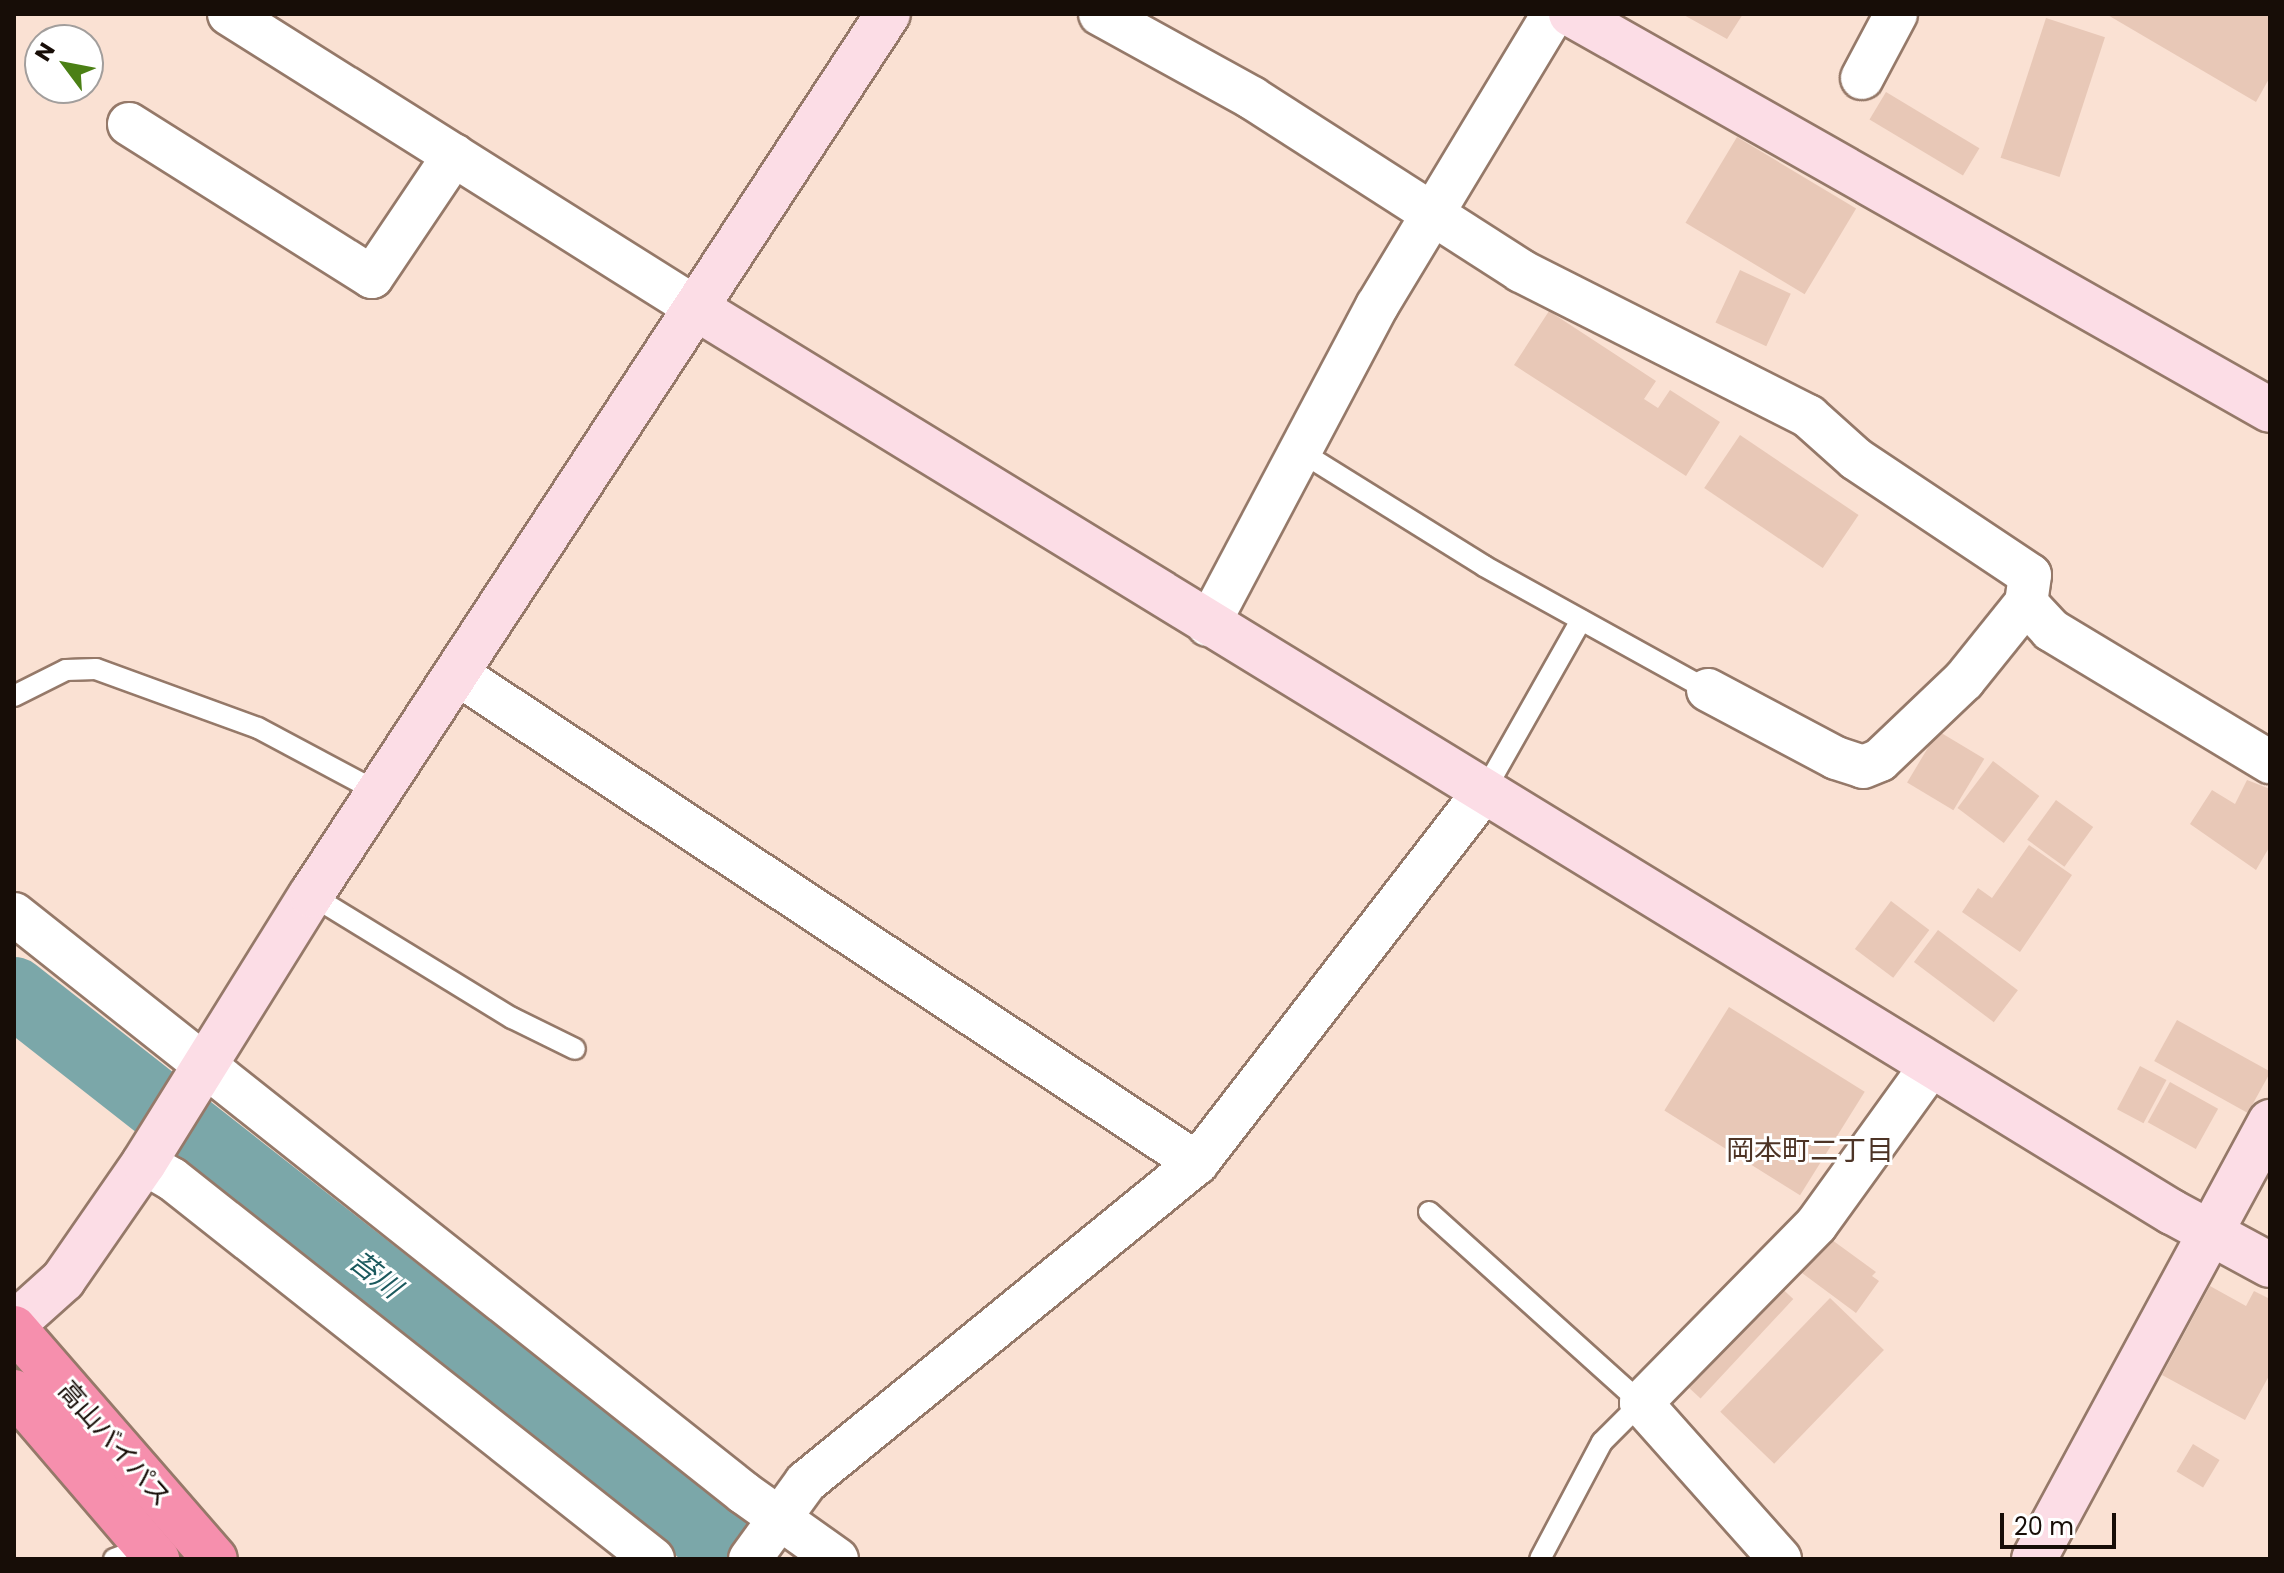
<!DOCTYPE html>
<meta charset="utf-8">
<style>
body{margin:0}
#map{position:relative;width:2284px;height:1573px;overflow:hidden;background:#fae1d3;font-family:Poppins,"Noto Sans JP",sans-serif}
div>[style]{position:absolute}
.river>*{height:70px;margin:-35px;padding:0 35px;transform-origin:35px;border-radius:35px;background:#7ba7a9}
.building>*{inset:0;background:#e8c8b7;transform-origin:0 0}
.roads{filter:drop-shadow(2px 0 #957969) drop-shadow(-2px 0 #957969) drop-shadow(0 2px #957969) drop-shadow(0 -2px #957969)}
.lane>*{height:20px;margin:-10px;padding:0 10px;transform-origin:10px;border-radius:10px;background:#fff}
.street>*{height:42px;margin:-21px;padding:0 21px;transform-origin:21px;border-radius:21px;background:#fff}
.secondary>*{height:44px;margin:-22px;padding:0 22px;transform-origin:22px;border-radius:22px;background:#fcdde6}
.highway>*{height:44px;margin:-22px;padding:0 22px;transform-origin:22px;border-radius:22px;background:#f68fad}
span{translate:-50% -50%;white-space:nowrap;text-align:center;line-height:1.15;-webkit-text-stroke:6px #fff;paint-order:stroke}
.street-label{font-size:26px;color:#170d07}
.neighbourhood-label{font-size:28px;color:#4d3426}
.water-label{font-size:28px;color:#1b595d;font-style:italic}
.frame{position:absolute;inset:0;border:16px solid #170d07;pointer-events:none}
.north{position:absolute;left:24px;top:24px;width:80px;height:80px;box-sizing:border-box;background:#fff;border:2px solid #a29e9c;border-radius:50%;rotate:302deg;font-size:22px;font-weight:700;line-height:32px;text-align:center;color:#170d07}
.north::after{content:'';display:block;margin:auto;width:28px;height:36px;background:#4b8015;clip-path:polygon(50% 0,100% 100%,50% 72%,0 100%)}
.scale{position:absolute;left:2000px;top:1513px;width:116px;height:36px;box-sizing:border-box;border:4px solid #170d07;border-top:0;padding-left:10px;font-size:24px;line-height:28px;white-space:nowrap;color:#170d07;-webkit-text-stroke:6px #fff;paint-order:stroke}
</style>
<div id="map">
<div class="river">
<i style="left:14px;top:992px;width:919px;rotate:38.1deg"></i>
</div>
<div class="building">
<i style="clip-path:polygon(1682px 14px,1743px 14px,1727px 39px)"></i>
<i style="clip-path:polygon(2106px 14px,2270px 14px,2270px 77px,2256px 102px)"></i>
<i style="left:2046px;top:18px;width:62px;height:147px;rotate:18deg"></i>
<i style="left:1886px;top:92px;width:109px;height:32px;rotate:31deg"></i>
<i style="left:1737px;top:137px;width:139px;height:100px;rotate:31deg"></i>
<i style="left:1740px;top:270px;width:56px;height:58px;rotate:25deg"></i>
<i style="clip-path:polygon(1549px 311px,1656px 381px,1644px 399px,1658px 408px,1670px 390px,1720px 422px,1686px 476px,1514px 365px)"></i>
<i style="left:1740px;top:435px;width:143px;height:64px;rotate:34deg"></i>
<i style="left:1938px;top:731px;width:54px;height:60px;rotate:31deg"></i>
<i style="left:1993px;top:761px;width:58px;height:59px;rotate:37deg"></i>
<i style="clip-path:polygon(2247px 780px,2270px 789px,2270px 846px,2256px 870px,2190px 824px,2212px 790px,2235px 804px)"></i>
<i style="left:2056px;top:800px;width:46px;height:49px;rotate:36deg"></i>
<i style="clip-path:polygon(2029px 845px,2072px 875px,2020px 952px,1962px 912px,1978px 888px,1992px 898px)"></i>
<i style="left:1891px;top:901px;width:48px;height:60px;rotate:37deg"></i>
<i style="left:1938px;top:930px;width:100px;height:40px;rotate:37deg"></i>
<i style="left:1729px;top:1007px;width:160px;height:122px;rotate:32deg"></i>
<i style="left:2177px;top:1020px;width:107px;height:47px;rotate:29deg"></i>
<i style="left:2140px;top:1066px;width:30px;height:49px;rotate:28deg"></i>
<i style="left:2170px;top:1082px;width:55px;height:46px;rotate:29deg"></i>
<i style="clip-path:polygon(1828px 1237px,1876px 1272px,1872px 1276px,1879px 1281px,1856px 1313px,1802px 1273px)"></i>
<i style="left:1775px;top:1282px;width:25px;height:136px;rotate:43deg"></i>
<i style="clip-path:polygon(2210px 1286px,2246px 1306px,2254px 1291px,2270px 1299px,2270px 1374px,2245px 1420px,2162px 1375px)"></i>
<i style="left:1830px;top:1298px;width:75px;height:158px;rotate:44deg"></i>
<i style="left:2193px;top:1444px;width:31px;height:32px;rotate:31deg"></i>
</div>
<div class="roads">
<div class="lane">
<i style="left:1298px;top:450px;width:219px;rotate:31.9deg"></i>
<i style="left:1484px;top:566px;width:256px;rotate:29deg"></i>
<i style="left:14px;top:696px;width:58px;rotate:-26.6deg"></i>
<i style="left:66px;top:670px;width:30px;rotate:-2deg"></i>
<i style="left:96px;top:669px;width:172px;rotate:20deg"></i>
<i style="left:258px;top:728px;width:136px;rotate:28.1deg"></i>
<i style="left:1485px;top:790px;width:195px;rotate:-60.5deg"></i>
<i style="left:311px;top:895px;width:236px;rotate:31.5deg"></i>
<i style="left:512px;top:1018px;width:70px;rotate:26.2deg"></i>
<i style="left:1429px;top:1212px;width:285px;rotate:42deg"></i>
<i style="left:1641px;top:1403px;width:55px;rotate:135deg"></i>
<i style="left:1602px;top:1442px;width:132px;rotate:117.9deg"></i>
<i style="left:114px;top:1559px;width:12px;rotate:-20deg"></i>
</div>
<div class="street">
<i style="left:229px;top:14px;width:552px;rotate:32.19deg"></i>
<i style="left:1100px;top:14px;width:174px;rotate:28.9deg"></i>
<i style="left:1252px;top:98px;width:320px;rotate:32.7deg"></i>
<i style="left:1521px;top:271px;width:322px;rotate:26.8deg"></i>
<i style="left:1808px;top:416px;width:64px;rotate:41.9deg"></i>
<i style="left:1856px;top:459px;width:209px;rotate:33.7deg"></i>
<i style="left:2030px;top:575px;width:28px;rotate:98deg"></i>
<i style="left:2026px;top:603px;width:37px;rotate:47deg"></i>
<i style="left:2051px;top:630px;width:256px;rotate:31.1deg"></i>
<i style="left:1862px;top:78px;width:72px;rotate:-62deg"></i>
<i style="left:129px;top:124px;width:287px;rotate:32.2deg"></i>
<i style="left:372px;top:277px;width:147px;rotate:-56.1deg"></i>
<i style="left:1208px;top:625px;width:361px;rotate:-62.1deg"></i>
<i style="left:1377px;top:306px;width:341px;rotate:-58.9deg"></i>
<i style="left:456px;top:673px;width:888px;rotate:33.48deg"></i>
<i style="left:1708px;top:690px;width:145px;rotate:28deg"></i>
<i style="left:1836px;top:758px;width:28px;rotate:18deg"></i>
<i style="left:1863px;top:767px;width:18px;rotate:-22deg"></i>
<i style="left:1880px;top:760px;width:116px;rotate:-43.6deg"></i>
<i style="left:1964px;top:680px;width:99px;rotate:-51.2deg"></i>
<i style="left:14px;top:914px;width:932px;rotate:38.42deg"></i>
<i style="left:744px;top:1493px;width:114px;rotate:35.4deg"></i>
<i style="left:144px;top:1163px;width:32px;rotate:30deg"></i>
<i style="left:172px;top:1179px;width:613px;rotate:38.31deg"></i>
<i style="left:750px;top:1559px;width:95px;rotate:-54deg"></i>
<i style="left:806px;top:1482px;width:505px;rotate:-39.21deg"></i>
<i style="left:1197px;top:1163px;width:471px;rotate:-52.3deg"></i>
<i style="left:1780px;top:1559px;width:209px;rotate:-131.7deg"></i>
<i style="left:1641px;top:1403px;width:250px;rotate:-45.5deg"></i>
<i style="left:1816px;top:1225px;width:198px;rotate:-54.2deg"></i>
</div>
<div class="secondary">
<i style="left:1571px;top:14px;width:803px;rotate:29.53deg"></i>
<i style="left:696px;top:308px;width:1731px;rotate:31.49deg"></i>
<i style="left:2172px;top:1212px;width:111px;rotate:28.4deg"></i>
<i style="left:14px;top:1324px;width:66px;rotate:-41.9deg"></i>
<i style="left:63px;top:1280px;width:142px;rotate:-55.3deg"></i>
<i style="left:144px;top:1163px;width:316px;rotate:-58.1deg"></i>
<i style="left:311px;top:895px;width:1053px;rotate:-56.78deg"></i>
<i style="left:2034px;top:1559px;width:497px;rotate:-61.6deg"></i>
</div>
<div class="highway">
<i style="left:14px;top:1328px;width:306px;rotate:49deg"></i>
<i style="left:14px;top:1392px;width:220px;rotate:49.4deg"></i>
</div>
</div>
<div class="street-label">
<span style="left:114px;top:1444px;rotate:49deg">高山バイパス</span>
</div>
<div class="neighbourhood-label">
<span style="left:1810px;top:1151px">岡本町二丁目</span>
</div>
<div class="water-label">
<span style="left:375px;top:1275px;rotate:38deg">苔川</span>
</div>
<div class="frame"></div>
<div class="north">N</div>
<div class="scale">20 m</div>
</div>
